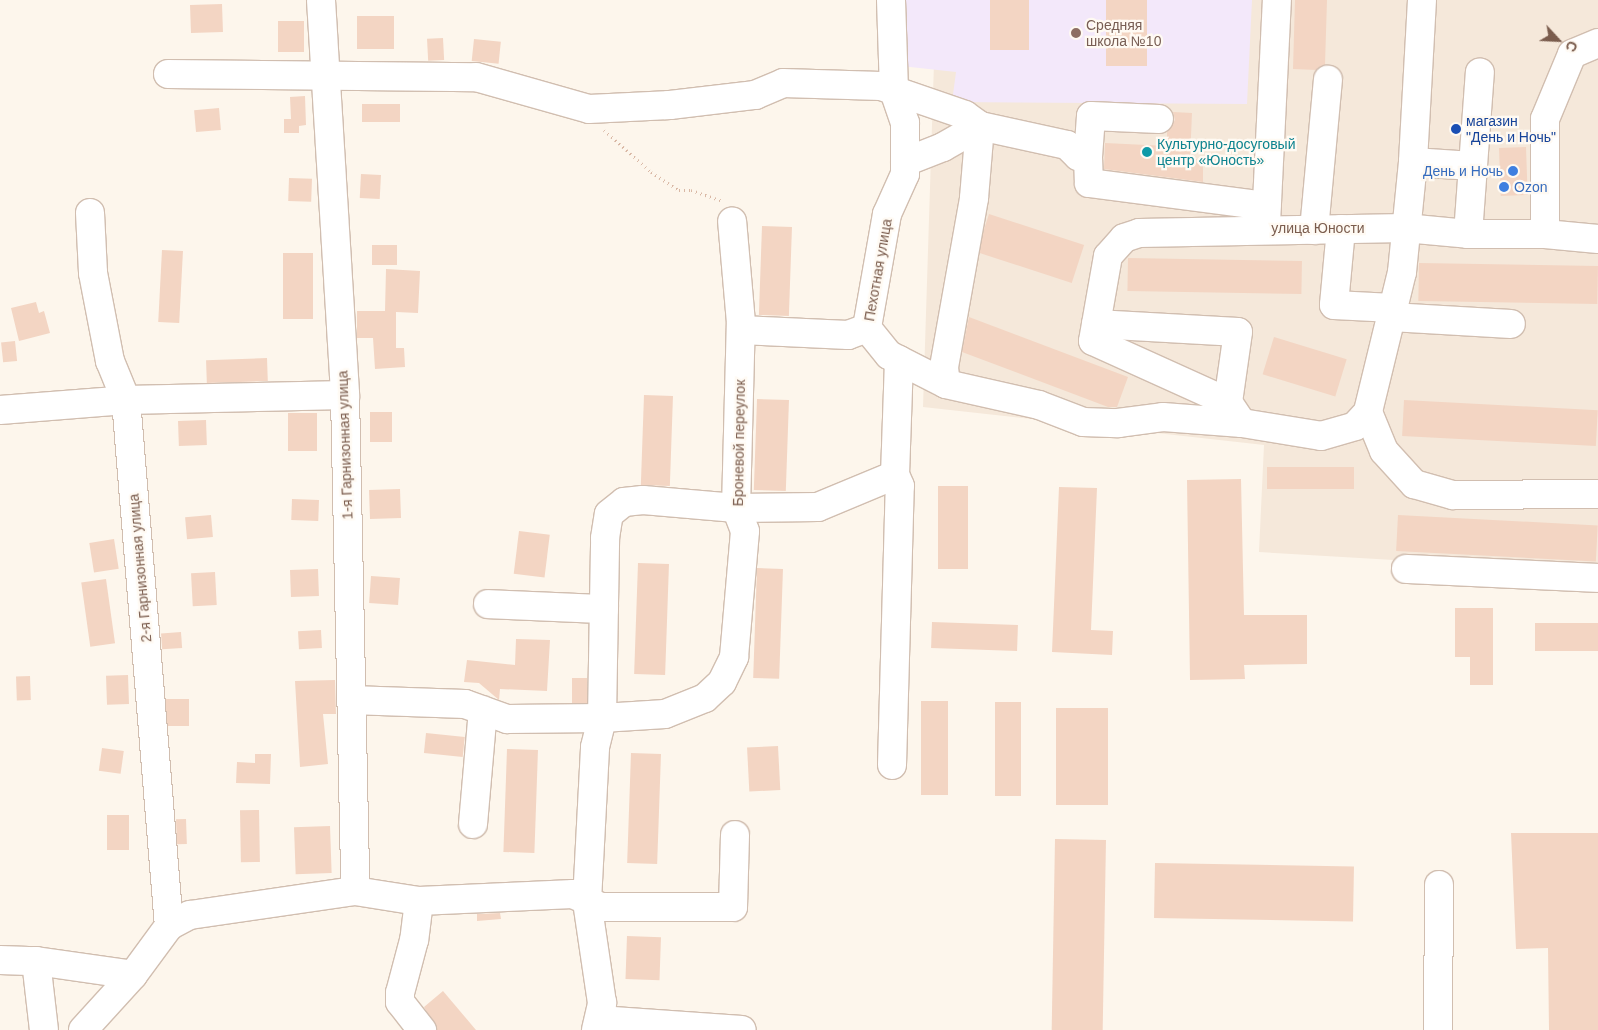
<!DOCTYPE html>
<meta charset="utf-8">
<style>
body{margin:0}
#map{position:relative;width:1598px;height:1030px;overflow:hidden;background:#fdf6ec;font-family:Arial,sans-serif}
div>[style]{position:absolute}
.residential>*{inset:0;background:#f5e8da}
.education>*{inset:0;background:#f3e8fa}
.building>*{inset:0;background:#f3d5c3;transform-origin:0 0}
.path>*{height:3px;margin-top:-1.5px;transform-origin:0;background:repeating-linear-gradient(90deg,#d9b8a5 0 1px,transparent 0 5px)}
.roads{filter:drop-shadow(1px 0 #d1beb0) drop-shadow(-1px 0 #d1beb0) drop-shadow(0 1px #d1beb0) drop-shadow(0 -1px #d1beb0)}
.minor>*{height:28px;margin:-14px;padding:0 14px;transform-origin:14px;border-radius:14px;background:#fff}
.dots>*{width:14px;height:14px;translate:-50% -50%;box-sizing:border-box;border:2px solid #fffaf3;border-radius:50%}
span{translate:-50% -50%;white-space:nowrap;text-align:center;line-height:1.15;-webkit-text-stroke:4.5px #fffaf3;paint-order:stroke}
.education-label{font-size:14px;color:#785e54}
.left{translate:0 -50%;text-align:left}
.transit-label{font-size:14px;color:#164399}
.culture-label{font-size:14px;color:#0d838f}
.shop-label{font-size:14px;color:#366cbe}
.right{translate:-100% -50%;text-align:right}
.street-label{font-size:14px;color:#7a5c4d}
.north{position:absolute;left:1533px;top:15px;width:50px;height:50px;-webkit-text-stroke:4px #fffaf3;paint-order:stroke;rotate:115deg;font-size:14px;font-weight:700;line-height:20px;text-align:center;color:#7a5c4d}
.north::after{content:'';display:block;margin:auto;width:18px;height:22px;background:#7a5c4d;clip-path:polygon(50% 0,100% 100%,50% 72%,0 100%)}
</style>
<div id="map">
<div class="residential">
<i style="clip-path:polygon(936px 0,1598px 0,1598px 572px,1259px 552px,1264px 445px,923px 407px)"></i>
</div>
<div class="education">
<i style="clip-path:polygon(903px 0,1252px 0,1247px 104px,952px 102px,956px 72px,901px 66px)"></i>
</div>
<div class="building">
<i style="left:990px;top:0;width:39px;height:50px"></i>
<i style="left:1106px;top:0;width:41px;height:66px"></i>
<i style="clip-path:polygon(1295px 0,1327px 0,1325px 65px,1317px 70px,1293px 69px)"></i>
<i style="left:222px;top:4px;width:28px;height:32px;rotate:88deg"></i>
<i style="left:357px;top:16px;width:37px;height:33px"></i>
<i style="left:278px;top:21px;width:26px;height:31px"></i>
<i style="left:443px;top:38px;width:22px;height:16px;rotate:87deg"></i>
<i style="left:474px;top:39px;width:27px;height:22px;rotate:6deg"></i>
<i style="clip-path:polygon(305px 96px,306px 125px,299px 126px,299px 133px,284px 133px,284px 119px,291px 119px,290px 97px)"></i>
<i style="left:362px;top:104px;width:38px;height:18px"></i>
<i style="left:219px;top:108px;width:22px;height:25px;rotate:85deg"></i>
<i style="clip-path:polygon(1173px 112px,1192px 113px,1190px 159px,1203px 159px,1203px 182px,1104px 169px,1105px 143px,1167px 146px,1167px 132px,1175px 120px)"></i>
<i style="left:1526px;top:147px;width:48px;height:27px;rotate:88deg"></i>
<i style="left:361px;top:174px;width:20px;height:24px;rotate:3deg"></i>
<i style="left:289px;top:178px;width:23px;height:23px;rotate:2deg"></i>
<i style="left:989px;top:214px;width:100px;height:40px;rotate:18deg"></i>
<i style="left:762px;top:226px;width:30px;height:89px;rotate:2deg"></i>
<i style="left:372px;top:245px;width:25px;height:20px"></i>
<i style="left:162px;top:250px;width:21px;height:72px;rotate:3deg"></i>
<i style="left:283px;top:253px;width:30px;height:66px"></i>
<i style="left:1128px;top:258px;width:174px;height:33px;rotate:1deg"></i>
<i style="left:1419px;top:263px;width:179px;height:38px;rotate:1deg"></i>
<i style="clip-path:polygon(386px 269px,420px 271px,418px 313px,396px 312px,396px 348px,404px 348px,405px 367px,375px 369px,373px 338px,357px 338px,357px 311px,385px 311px)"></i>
<i style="clip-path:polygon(36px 302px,39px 313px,44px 311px,50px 333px,19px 341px,11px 308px)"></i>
<i style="clip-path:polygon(969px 317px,1128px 377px,1117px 407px,1108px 407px,962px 352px)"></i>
<i style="left:1274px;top:337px;width:76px;height:39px;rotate:17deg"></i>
<i style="left:15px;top:341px;width:20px;height:14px;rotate:84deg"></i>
<i style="left:267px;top:358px;width:23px;height:61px;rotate:88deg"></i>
<i style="left:644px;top:395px;width:29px;height:90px;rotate:2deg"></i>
<i style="left:757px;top:399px;width:32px;height:91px;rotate:2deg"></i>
<i style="left:1404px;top:400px;width:194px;height:36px;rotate:3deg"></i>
<i style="left:370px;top:412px;width:22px;height:30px"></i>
<i style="left:288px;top:413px;width:29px;height:38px"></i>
<i style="left:206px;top:420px;width:25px;height:28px;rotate:88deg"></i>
<i style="left:1354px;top:467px;width:22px;height:87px;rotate:90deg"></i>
<i style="clip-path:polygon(1241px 479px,1244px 615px,1307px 615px,1307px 664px,1244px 665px,1245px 679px,1190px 680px,1187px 480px)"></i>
<i style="left:938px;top:486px;width:30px;height:83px"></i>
<i style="clip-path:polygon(1059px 487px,1097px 488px,1091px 630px,1113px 631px,1112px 655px,1052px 652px)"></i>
<i style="left:400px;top:489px;width:29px;height:31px;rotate:88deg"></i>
<i style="left:292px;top:499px;width:27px;height:21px;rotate:2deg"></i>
<i style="left:211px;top:515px;width:22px;height:26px;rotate:85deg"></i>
<i style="left:1398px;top:515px;width:200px;height:36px;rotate:3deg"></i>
<i style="left:519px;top:531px;width:31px;height:43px;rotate:7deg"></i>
<i style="left:114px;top:539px;width:30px;height:25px;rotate:81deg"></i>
<i style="left:638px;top:563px;width:31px;height:111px;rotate:2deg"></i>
<i style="left:757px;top:568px;width:26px;height:110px;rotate:2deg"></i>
<i style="left:318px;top:569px;width:27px;height:28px;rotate:88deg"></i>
<i style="left:215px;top:572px;width:33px;height:24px;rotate:87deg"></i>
<i style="left:371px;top:576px;width:29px;height:27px;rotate:4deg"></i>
<i style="left:106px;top:579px;width:65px;height:25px;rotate:82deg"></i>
<i style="clip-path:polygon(1455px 608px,1493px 608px,1493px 685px,1470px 685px,1470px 657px,1455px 657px)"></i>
<i style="left:932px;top:622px;width:86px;height:26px;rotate:2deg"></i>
<i style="left:1535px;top:623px;width:63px;height:28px"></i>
<i style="left:321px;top:630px;width:18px;height:23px;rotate:87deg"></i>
<i style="left:181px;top:632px;width:16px;height:20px;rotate:86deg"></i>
<i style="clip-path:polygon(516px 639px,550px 640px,547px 691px,500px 689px,499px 700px,479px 683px,464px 682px,467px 660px,515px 665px)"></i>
<i style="left:128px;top:675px;width:29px;height:22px;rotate:88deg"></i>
<i style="left:30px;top:676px;width:24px;height:14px;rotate:88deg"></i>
<i style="left:572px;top:678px;width:15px;height:25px"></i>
<i style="clip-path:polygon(335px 680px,336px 714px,323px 714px,328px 764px,300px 767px,295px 681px)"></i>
<i style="left:166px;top:699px;width:23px;height:27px"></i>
<i style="left:921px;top:701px;width:27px;height:94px"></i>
<i style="left:995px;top:702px;width:26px;height:94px"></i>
<i style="left:1056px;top:708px;width:52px;height:97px"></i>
<i style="left:426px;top:733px;width:39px;height:20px;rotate:6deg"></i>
<i style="left:778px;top:746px;width:44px;height:31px;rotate:87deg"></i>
<i style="left:102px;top:748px;width:22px;height:23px;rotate:8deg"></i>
<i style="left:507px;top:749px;width:31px;height:103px;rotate:2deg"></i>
<i style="left:631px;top:753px;width:30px;height:110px;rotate:2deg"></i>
<i style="clip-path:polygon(255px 754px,271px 754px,270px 784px,236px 783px,237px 762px,255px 763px)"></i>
<i style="left:259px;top:810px;width:52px;height:19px;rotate:89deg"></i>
<i style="left:107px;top:815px;width:22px;height:35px"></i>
<i style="left:186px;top:819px;width:25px;height:10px;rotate:88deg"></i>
<i style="left:330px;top:826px;width:47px;height:36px;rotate:88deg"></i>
<i style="clip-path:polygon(1511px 833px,1598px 833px,1598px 1030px,1549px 1030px,1548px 948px,1516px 949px)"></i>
<i style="left:1055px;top:839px;width:51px;height:191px;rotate:1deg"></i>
<i style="left:1155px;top:863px;width:199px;height:55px;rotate:1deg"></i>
<i style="clip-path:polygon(500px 913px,501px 919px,477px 921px,477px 914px)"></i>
<i style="left:627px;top:936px;width:34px;height:43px;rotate:2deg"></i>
<i style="clip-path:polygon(443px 991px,476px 1030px,437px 1030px,424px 1007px)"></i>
</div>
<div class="path">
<i style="left:604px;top:130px;width:63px;rotate:41.8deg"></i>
<i style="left:651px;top:172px;width:33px;rotate:33deg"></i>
<i style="left:679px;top:190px;width:12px"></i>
<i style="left:691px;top:190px;width:34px;rotate:19deg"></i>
</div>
<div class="roads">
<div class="minor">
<i style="left:321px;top:0;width:396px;rotate:86.5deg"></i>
<i style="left:345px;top:395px;width:496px;rotate:88.8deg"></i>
<i style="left:891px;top:0;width:91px;rotate:88.1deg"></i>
<i style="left:894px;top:91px;width:34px;rotate:71deg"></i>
<i style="left:905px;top:123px;width:51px;rotate:90deg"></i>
<i style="left:905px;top:174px;width:44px;rotate:114.2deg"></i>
<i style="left:887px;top:214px;width:116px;rotate:100deg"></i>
<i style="left:867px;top:328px;width:35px;rotate:51deg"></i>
<i style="left:889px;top:355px;width:64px;rotate:27deg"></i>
<i style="left:946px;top:384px;width:95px;rotate:12.7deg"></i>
<i style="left:1039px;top:405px;width:47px;rotate:21.1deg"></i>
<i style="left:1083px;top:422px;width:35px;rotate:2deg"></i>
<i style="left:1118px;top:423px;width:45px;rotate:-7.6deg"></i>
<i style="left:1163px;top:417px;width:79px;rotate:4.3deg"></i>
<i style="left:1242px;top:423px;width:80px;rotate:9.3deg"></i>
<i style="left:1321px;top:436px;width:35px;rotate:-16deg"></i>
<i style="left:1355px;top:426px;width:19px;rotate:-47deg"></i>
<i style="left:1422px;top:0;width:162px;rotate:93.2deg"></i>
<i style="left:1413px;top:162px;width:111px;rotate:95.7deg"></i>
<i style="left:1402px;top:272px;width:144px;rotate:103.7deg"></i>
<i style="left:1368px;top:412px;width:42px;rotate:67.7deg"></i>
<i style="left:1384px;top:451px;width:45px;rotate:47.7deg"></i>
<i style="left:1414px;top:484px;width:41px;rotate:15.8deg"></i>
<i style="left:1453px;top:495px;width:145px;rotate:-0.4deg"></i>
<i style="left:168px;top:74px;width:308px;rotate:0.6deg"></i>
<i style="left:476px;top:77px;width:117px;rotate:15.8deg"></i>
<i style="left:589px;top:109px;width:81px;rotate:-2.8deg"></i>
<i style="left:670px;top:105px;width:86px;rotate:-6.7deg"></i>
<i style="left:755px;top:95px;width:30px;rotate:-23deg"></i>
<i style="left:783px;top:83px;width:98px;rotate:1.8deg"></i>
<i style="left:881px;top:86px;width:89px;rotate:19deg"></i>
<i style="left:965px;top:115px;width:19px;rotate:36deg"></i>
<i style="left:980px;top:126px;width:89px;rotate:12.3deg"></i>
<i style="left:1067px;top:145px;width:16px;rotate:45deg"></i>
<i style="left:1078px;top:156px;width:10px;rotate:6deg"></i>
<i style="left:1088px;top:157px;width:26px;rotate:88deg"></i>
<i style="left:1089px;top:183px;width:179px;rotate:7.4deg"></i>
<i style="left:1088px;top:157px;width:41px;rotate:-85.8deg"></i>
<i style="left:1091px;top:116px;width:68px;rotate:2.5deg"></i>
<i style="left:905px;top:162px;width:41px;rotate:-21.5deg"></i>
<i style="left:943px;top:147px;width:43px;rotate:-29.6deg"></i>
<i style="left:1413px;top:162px;width:60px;rotate:3.8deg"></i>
<i style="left:90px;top:213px;width:60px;rotate:87.1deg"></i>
<i style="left:93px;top:273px;width:90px;rotate:79.1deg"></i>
<i style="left:110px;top:361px;width:42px;rotate:67.7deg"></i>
<i style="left:126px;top:400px;width:528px;rotate:85.33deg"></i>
<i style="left:1266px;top:223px;width:223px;rotate:-87.2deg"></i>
<i style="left:1341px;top:229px;width:76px;rotate:95.3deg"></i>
<i style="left:1334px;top:305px;width:59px;rotate:2.9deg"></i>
<i style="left:1314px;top:230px;width:151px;rotate:-84.7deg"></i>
<i style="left:1468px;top:234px;width:162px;rotate:-85.8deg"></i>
<i style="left:1545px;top:234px;width:115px;rotate:-90deg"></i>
<i style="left:1545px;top:119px;width:70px;rotate:-67.4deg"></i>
<i style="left:1572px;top:54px;width:28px;rotate:-23deg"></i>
<i style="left:1391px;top:317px;width:120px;rotate:3.3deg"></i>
<i style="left:1096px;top:324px;width:142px;rotate:3.2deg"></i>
<i style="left:1238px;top:332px;width:71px;rotate:98.1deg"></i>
<i style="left:741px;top:330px;width:107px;rotate:2.7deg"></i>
<i style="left:848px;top:335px;width:20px;rotate:-20deg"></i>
<i style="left:946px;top:384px;width:17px;rotate:-97deg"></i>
<i style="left:944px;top:367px;width:172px;rotate:-79.9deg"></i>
<i style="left:974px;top:198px;width:72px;rotate:-85.2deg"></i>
<i style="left:0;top:410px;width:126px;rotate:-4.5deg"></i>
<i style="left:126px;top:400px;width:219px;rotate:-1.3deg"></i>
<i style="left:1242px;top:423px;width:25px;rotate:-124deg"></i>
<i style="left:1228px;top:402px;width:148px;rotate:-155.7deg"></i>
<i style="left:1093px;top:341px;width:86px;rotate:-80deg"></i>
<i style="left:1108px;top:256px;width:24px;rotate:-48deg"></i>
<i style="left:1124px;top:238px;width:16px;rotate:-18deg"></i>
<i style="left:1139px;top:233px;width:266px;rotate:-1.1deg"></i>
<i style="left:1405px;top:228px;width:63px;rotate:5.4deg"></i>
<i style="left:1468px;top:234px;width:77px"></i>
<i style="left:1545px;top:234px;width:53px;rotate:5.4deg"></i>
<i style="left:1406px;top:569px;width:192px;rotate:2.7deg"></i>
<i style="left:488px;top:604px;width:116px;rotate:2.5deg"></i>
<i style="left:351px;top:700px;width:114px;rotate:2deg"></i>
<i style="left:465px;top:704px;width:45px;rotate:19.7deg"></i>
<i style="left:507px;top:719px;width:95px;rotate:-0.6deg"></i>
<i style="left:602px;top:718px;width:63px;rotate:-3.6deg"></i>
<i style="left:665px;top:714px;width:43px;rotate:-21.8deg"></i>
<i style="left:705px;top:698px;width:23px;rotate:-43deg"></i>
<i style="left:722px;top:682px;width:28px;rotate:-64deg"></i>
<i style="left:734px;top:657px;width:126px;rotate:-85deg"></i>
<i style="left:745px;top:531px;width:25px;rotate:-111deg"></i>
<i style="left:736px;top:508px;width:185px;rotate:-88.5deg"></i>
<i style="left:741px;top:323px;width:102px;rotate:-95deg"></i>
<i style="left:892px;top:765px;width:279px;rotate:-88.4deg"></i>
<i style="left:900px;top:486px;width:12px;rotate:-114deg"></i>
<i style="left:895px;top:475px;width:115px;rotate:-88deg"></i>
<i style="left:473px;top:824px;width:114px;rotate:-85deg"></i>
<i style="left:419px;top:901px;width:154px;rotate:-2.6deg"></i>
<i style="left:573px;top:894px;width:31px;rotate:25deg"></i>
<i style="left:601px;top:907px;width:132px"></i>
<i style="left:733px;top:907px;width:72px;rotate:-88.4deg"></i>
<i style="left:0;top:960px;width:36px;rotate:2deg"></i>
<i style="left:36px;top:961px;width:98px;rotate:8.2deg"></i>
<i style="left:36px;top:961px;width:69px;rotate:83.4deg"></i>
<i style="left:599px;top:1020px;width:143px;rotate:4deg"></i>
<i style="left:83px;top:1030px;width:74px;rotate:-47.7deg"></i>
<i style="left:133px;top:975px;width:61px;rotate:-53.7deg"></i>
<i style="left:169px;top:926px;width:24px;rotate:-28deg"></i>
<i style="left:190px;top:915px;width:167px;rotate:-8.3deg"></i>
<i style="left:355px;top:891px;width:65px;rotate:8.9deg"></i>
<i style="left:419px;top:901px;width:39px;rotate:97deg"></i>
<i style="left:414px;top:940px;width:55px;rotate:104.8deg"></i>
<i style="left:400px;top:993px;width:9px;rotate:90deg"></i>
<i style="left:400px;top:1002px;width:36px;rotate:52deg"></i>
<i style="left:596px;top:1030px;width:28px;rotate:-77deg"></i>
<i style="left:602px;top:1003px;width:103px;rotate:-98.4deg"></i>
<i style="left:587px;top:901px;width:154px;rotate:-87deg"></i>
<i style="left:595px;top:747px;width:30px;rotate:-76deg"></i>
<i style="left:602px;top:718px;width:180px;rotate:-89deg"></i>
<i style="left:605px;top:538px;width:24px;rotate:-81deg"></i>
<i style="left:609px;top:514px;width:19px;rotate:-39deg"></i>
<i style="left:624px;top:502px;width:19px;rotate:-6deg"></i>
<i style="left:643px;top:500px;width:93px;rotate:4.9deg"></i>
<i style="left:736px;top:508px;width:82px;rotate:-0.7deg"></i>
<i style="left:818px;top:507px;width:83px;rotate:-22.6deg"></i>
<i style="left:1438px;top:1030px;width:145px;rotate:-89.6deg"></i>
</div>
</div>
<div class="dots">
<i style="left:1076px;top:33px;background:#8d6e63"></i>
<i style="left:1456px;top:129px;background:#1a4fb4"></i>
<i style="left:1147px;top:152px;background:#0f9aa8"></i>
<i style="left:1513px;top:171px;background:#3f7fe0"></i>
<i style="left:1504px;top:187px;background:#3f7fe0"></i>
</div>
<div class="education-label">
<span class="left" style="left:1086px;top:33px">Средняя<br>школа №10</span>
</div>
<div class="transit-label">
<span class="left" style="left:1466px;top:129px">магазин<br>"День и Ночь"</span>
</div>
<div class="culture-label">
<span class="left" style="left:1157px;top:152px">Культурно-досуговый<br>центр «Юность»</span>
</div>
<div class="shop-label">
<span class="right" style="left:1503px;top:171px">День и Ночь</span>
<span class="left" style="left:1514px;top:187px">Ozon</span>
</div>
<div class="street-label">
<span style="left:1318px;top:228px">улица Юности</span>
<span style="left:878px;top:270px;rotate:-80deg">Пехотная улица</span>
<span style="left:739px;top:443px;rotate:-89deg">Броневой переулок</span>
<span style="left:345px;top:445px;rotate:-92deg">1-я Гарнизонная улица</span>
<span style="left:140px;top:568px;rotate:-95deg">2-я Гарнизонная улица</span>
</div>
<div class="north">С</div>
</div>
